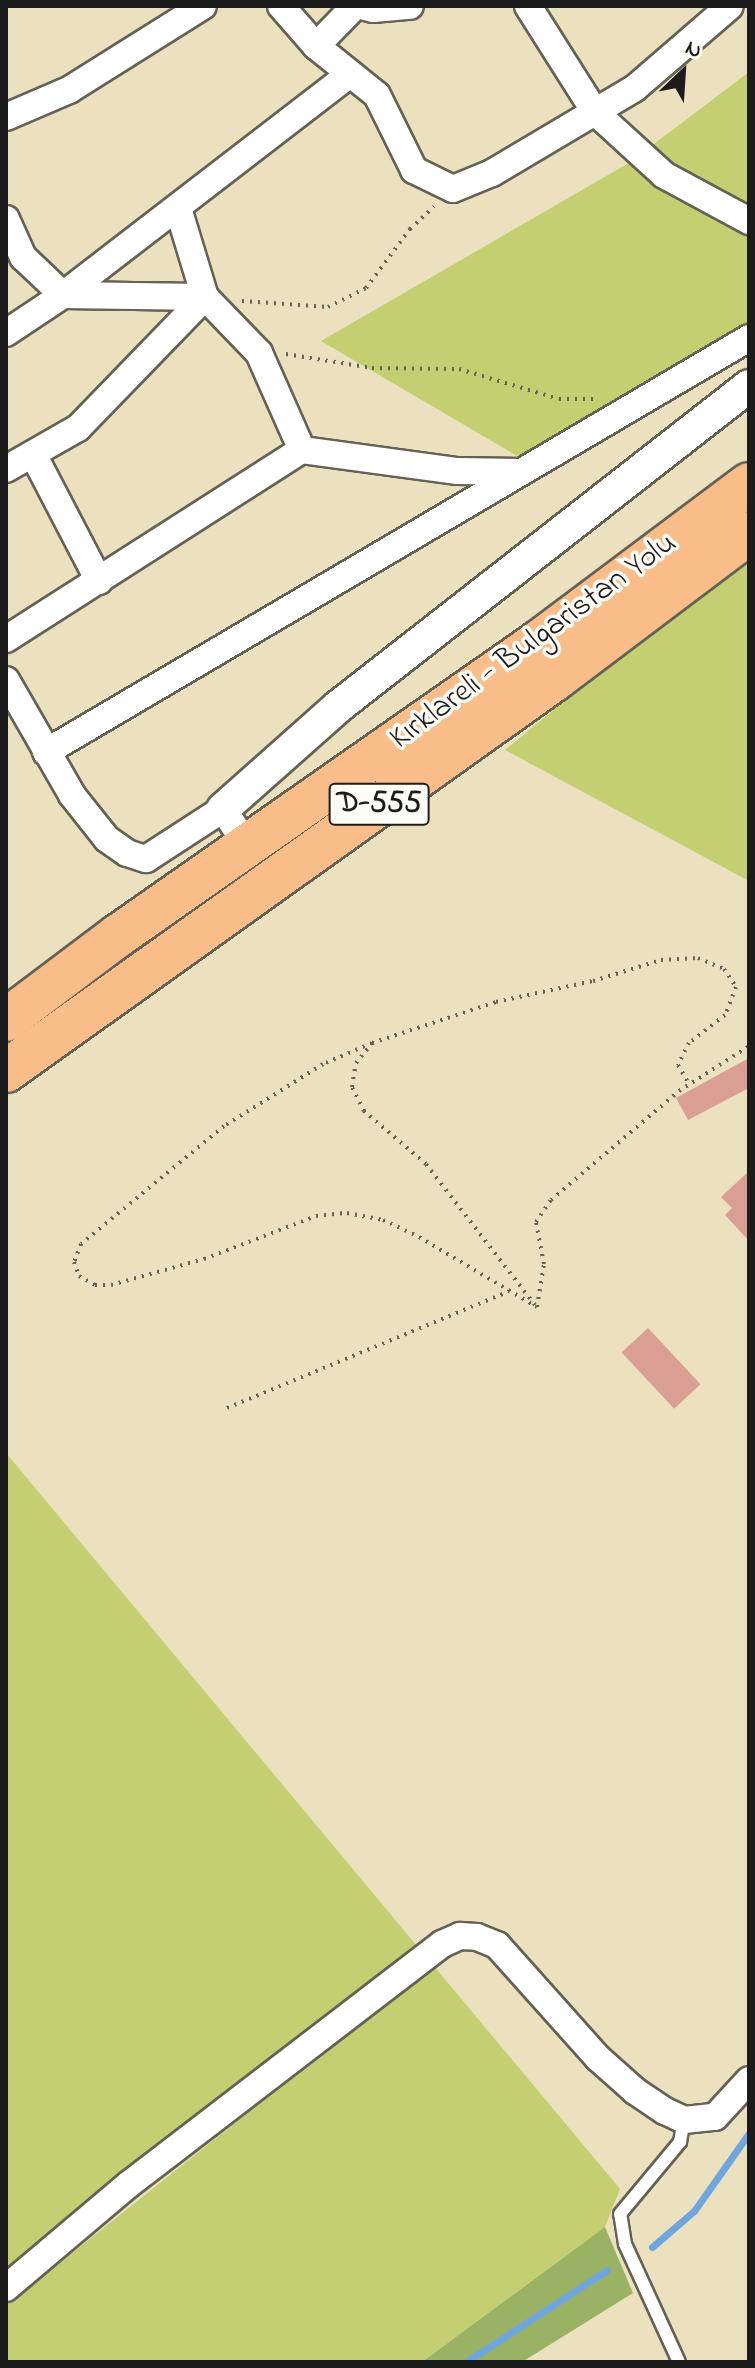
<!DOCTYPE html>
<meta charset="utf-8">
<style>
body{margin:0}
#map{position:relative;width:755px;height:2368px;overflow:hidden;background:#ebe1bf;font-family:"Indie Flower",sans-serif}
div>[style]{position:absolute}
.green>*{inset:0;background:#c3cf71}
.forest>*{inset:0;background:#9ab263}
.stream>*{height:7px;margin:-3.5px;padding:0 3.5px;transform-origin:3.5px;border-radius:3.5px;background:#70a6de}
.building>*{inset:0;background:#da9f92;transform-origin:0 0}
.path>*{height:4px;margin-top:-2px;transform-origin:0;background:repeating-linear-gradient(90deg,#646155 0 2px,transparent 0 8px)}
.roads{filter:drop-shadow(2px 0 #646155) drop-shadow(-2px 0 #646155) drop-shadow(0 2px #646155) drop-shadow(0 -2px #646155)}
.service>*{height:12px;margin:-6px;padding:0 6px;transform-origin:6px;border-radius:6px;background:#fff}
.minor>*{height:26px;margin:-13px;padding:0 13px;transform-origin:13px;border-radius:13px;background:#fff}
.tertiary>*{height:32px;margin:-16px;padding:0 16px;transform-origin:16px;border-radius:16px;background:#fff}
.trunk>*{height:42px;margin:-21px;padding:0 21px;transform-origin:21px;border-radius:21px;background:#f8bd88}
span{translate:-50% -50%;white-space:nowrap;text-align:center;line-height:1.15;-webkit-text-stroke:7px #fdfcf7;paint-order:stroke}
.shield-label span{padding:2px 6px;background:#fdfcf7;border:2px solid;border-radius:6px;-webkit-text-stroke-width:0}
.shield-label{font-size:30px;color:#1c1c1c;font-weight:700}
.street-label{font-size:32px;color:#1c1c1c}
.frame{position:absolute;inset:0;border:8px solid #1c1c1c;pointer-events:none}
.north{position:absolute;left:643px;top:32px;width:80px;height:80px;-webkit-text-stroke:6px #fdfcf7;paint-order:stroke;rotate:25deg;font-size:22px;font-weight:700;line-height:32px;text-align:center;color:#1c1c1c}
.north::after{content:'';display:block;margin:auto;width:28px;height:36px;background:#1c1c1c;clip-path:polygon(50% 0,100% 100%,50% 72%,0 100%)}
</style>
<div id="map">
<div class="green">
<i style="clip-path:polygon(749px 72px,749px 214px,646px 150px)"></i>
<i style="clip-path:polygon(634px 160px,749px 229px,749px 323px,712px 352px,526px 461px,321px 341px)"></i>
<i style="clip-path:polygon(749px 555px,749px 881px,505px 750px,698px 591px)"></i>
<i style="clip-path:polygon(6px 1453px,417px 1946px,177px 2132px,6px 2271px)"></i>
<i style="clip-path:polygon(433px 1965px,620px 2189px,605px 2227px,422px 2362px,6px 2362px,6px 2306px)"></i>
</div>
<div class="forest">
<i style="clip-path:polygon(605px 2227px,633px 2293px,522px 2362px,422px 2362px)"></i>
</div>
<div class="stream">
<i style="left:652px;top:2247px;width:55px;rotate:-40.6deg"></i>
<i style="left:694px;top:2211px;width:95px;rotate:-54.8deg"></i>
<i style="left:466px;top:2362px;width:168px;rotate:-33.1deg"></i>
</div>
<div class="building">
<i style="clip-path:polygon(749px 1058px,749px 1088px,688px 1120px,676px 1098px)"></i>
<i style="clip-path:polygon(749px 1171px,749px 1241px,725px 1215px,732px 1208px,721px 1197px)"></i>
<i style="left:648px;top:1328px;width:77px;height:36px;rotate:47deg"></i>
</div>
<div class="path">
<i style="left:242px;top:301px;width:86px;rotate:4deg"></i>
<i style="left:328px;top:307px;width:42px;rotate:-26.6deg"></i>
<i style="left:366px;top:288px;width:74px;rotate:-53.3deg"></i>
<i style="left:410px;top:229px;width:33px;rotate:-43deg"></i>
<i style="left:286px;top:354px;width:87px;rotate:9.2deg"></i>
<i style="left:372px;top:368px;width:87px;rotate:0.7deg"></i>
<i style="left:459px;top:369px;width:104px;rotate:16.7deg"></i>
<i style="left:559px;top:399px;width:40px"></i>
<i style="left:372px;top:1043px;width:53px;rotate:156.8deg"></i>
<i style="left:323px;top:1064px;width:117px;rotate:147.9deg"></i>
<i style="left:224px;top:1126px;width:185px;rotate:140.5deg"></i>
<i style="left:81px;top:1244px;width:19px;rotate:111deg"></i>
<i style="left:74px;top:1262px;width:15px;rotate:70deg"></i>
<i style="left:79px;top:1276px;width:18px;rotate:29deg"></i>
<i style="left:95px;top:1285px;width:16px"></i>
<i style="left:111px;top:1285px;width:97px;rotate:-15.6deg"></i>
<i style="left:204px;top:1259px;width:120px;rotate:-21deg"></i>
<i style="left:316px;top:1216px;width:31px;rotate:-6deg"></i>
<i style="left:347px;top:1213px;width:37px;rotate:11deg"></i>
<i style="left:383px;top:1220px;width:40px;rotate:25deg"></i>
<i style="left:419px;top:1237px;width:137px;rotate:30.7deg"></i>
<i style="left:535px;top:1305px;width:178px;rotate:-127.7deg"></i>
<i style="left:426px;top:1164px;width:82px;rotate:-139.5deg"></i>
<i style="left:364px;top:1111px;width:27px;rotate:-117deg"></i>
<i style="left:352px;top:1087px;width:24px;rotate:-81deg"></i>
<i style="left:356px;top:1063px;width:26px;rotate:-51deg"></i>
<i style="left:372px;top:1043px;width:131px;rotate:-18.3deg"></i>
<i style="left:496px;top:1002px;width:99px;rotate:-12.2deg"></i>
<i style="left:593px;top:981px;width:71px;rotate:-17.2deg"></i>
<i style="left:661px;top:960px;width:37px;rotate:-3deg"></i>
<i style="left:698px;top:958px;width:28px;rotate:23deg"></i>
<i style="left:724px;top:969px;width:22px;rotate:56deg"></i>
<i style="left:736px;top:987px;width:30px;rotate:111deg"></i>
<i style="left:725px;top:1015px;width:46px;rotate:142.1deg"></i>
<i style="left:689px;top:1043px;width:25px;rotate:117deg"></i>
<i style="left:678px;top:1065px;width:22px;rotate:60deg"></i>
<i style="left:537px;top:1307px;width:44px;rotate:-80.8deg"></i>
<i style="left:544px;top:1264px;width:43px;rotate:-100.8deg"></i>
<i style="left:536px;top:1222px;width:27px;rotate:-56deg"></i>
<i style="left:551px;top:1200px;width:168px;rotate:-40.4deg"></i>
<i style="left:679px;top:1091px;width:83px;rotate:-32.7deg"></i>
<i style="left:227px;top:1408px;width:305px;rotate:-22.5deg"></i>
</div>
<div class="roads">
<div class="service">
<i style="left:679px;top:2362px;width:130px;rotate:-114.6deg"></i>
<i style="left:625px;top:2244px;width:30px;rotate:-99deg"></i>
<i style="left:620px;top:2214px;width:94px;rotate:-50.2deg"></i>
<i style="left:680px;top:2142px;width:22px;rotate:-80deg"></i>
</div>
<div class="minor">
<i style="left:281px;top:6px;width:53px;rotate:48.8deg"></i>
<i style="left:316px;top:46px;width:78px;rotate:38.8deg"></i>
<i style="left:377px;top:95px;width:84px;rotate:63.7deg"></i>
<i style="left:414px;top:170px;width:43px;rotate:26deg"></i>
<i style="left:453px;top:189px;width:42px;rotate:-22.3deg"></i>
<i style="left:492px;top:173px;width:166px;rotate:-30.7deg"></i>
<i style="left:635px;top:88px;width:125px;rotate:-40.8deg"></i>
<i style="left:361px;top:6px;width:12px;rotate:14deg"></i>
<i style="left:373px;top:9px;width:37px;rotate:-5deg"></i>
<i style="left:528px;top:6px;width:125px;rotate:57.7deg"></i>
<i style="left:595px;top:112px;width:93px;rotate:42.4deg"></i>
<i style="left:664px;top:175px;width:97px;rotate:28.4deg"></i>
<i style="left:316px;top:46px;width:56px;rotate:-45.7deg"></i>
<i style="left:6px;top:117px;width:69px;rotate:-23.2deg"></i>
<i style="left:69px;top:90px;width:158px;rotate:-32.1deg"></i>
<i style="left:6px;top:219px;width:42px;rotate:65.9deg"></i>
<i style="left:23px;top:257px;width:55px;rotate:43.5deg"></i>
<i style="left:63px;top:295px;width:142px;rotate:0.8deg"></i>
<i style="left:205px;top:297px;width:78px;rotate:46deg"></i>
<i style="left:259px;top:353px;width:106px;rotate:66.1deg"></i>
<i style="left:302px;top:450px;width:157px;rotate:7.7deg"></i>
<i style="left:458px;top:471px;width:63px;rotate:0.9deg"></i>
<i style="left:6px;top:333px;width:69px;rotate:-33.7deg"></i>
<i style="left:63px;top:295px;width:361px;rotate:-37.6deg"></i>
<i style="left:34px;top:456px;width:141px;rotate:62.5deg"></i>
<i style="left:6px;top:469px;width:83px;rotate:-29.7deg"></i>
<i style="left:78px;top:428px;width:182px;rotate:-45.9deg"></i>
<i style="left:205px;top:297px;width:93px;rotate:-106.9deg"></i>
<i style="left:6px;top:639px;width:351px;rotate:-32.6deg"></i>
<i style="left:6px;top:680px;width:133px;rotate:60.1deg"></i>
<i style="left:72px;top:795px;width:56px;rotate:51.5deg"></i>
<i style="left:107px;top:839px;width:24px;rotate:35deg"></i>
<i style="left:127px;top:853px;width:20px;rotate:18deg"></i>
<i style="left:146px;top:859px;width:92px;rotate:-33deg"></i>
<i style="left:223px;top:809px;width:45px;rotate:56.7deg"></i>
<i style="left:46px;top:752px;width:816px;rotate:-30.49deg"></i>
<i style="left:6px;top:2288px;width:160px;rotate:-40.2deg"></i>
<i style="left:128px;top:2185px;width:396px;rotate:-37.5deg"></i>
<i style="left:442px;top:1944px;width:20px;rotate:-24deg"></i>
<i style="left:460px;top:1936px;width:17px;rotate:3deg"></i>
<i style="left:477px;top:1937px;width:22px;rotate:22deg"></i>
<i style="left:497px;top:1945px;width:152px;rotate:48.2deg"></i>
<i style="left:598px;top:2058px;width:50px;rotate:41.7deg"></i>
<i style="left:635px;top:2091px;width:36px;rotate:34deg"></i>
<i style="left:665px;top:2111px;width:21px;rotate:25deg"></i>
<i style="left:684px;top:2120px;width:31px;rotate:-6deg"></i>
<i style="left:715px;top:2117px;width:50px;rotate:-47.4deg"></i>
</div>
<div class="tertiary">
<i style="left:223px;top:809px;width:155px;rotate:-41.6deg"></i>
<i style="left:339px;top:706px;width:520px;rotate:-37.97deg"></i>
</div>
<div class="trunk">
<i style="left:6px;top:1020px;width:141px;rotate:-37deg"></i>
<i style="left:119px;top:935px;width:513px;rotate:-34.93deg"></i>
<i style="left:540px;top:641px;width:261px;rotate:-36.9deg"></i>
<i style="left:6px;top:1071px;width:673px;rotate:-35.51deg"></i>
<i style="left:554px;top:680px;width:244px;rotate:-37deg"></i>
</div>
</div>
<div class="shield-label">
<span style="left:379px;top:804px">D-555</span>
</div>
<div class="street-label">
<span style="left:534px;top:642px;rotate:-36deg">Kırklareli - Bulgaristan Yolu</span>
</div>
<div class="frame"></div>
<div class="north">N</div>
</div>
